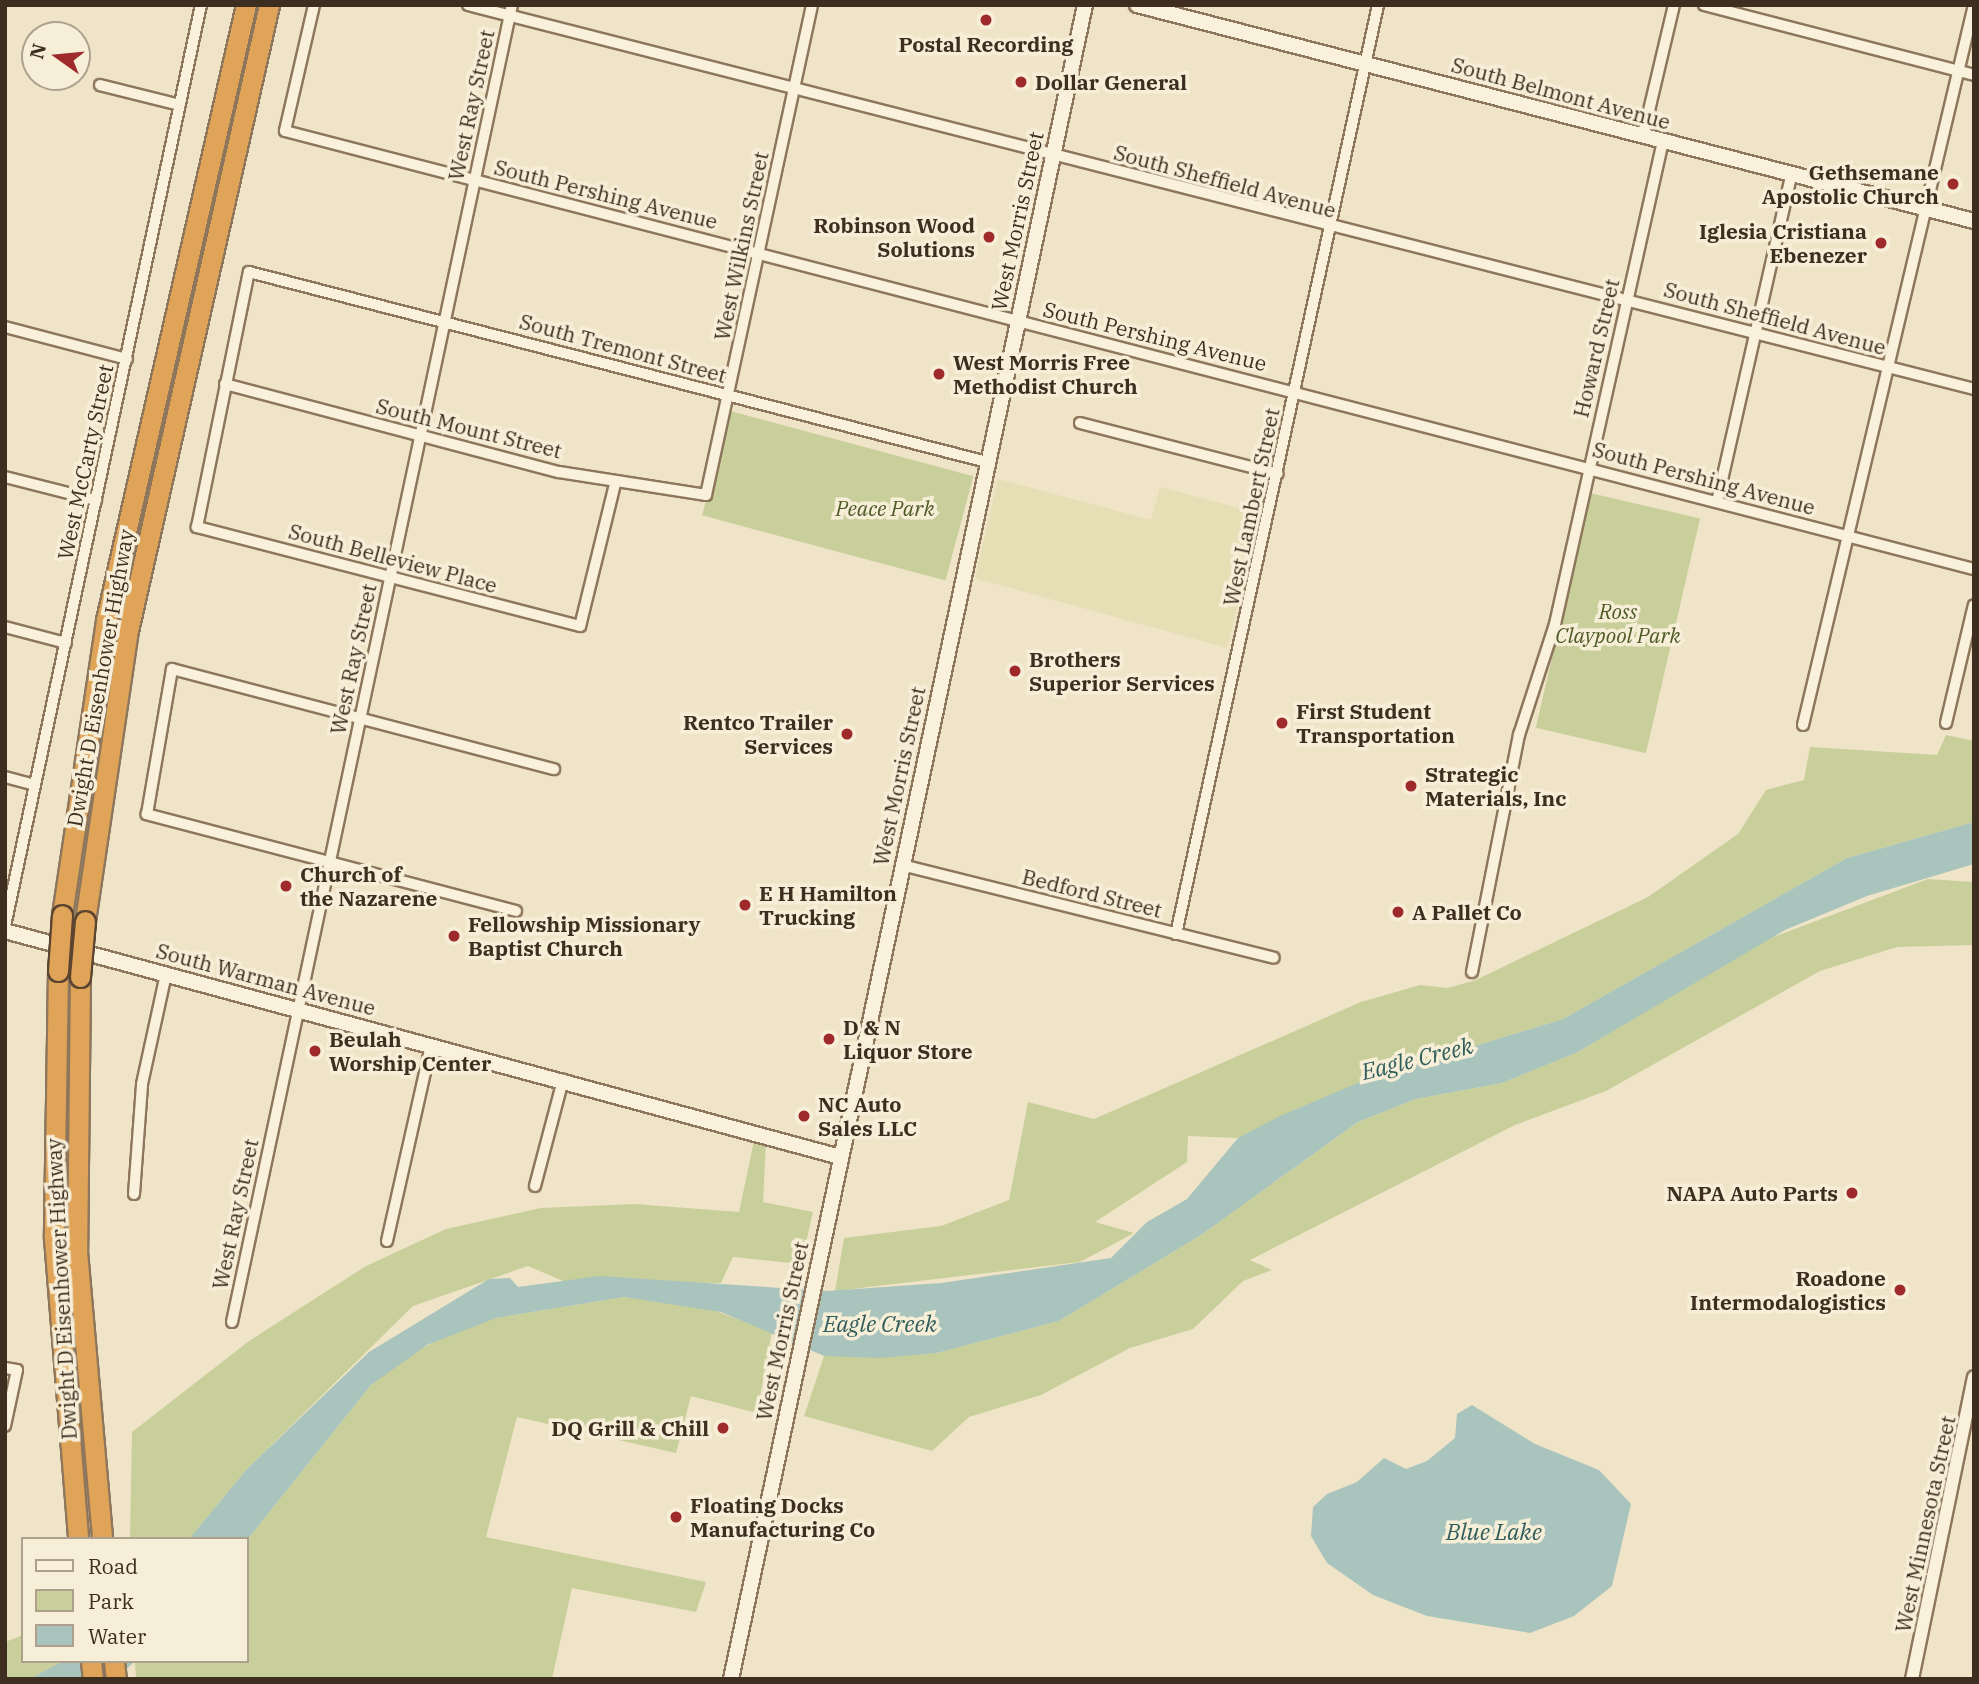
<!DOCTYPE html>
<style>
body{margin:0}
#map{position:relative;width:1979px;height:1684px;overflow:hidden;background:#f0e4c8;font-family:"IBM Plex Serif",serif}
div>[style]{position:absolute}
.farmland>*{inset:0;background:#e6deb5}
.green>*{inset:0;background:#c9cf9b;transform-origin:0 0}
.water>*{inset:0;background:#a9c4bc}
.roads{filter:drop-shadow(2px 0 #8d765c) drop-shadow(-2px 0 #8d765c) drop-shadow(0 2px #8d765c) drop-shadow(0 -2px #8d765c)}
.minor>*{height:10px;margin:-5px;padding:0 5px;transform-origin:5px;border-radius:5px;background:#faf1dc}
.tertiary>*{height:12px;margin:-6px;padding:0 6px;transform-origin:6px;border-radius:6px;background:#faf1dc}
.secondary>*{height:14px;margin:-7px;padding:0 7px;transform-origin:7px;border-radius:7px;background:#faf1dc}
.motorway>*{height:19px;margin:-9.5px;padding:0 9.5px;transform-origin:9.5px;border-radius:9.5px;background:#e0a458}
.bridges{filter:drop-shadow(2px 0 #5b4430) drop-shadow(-2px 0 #5b4430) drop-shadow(0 2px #5b4430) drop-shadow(0 -2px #5b4430)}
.motorway-bridge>*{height:19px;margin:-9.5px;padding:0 9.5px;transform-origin:9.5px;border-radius:9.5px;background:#e0a458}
.dots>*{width:19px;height:19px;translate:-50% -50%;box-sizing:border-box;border:4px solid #f7eed8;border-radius:50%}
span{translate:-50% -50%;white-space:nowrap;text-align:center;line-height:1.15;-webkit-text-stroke:7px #f7eed8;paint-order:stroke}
.poi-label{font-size:21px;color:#3d2e20;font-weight:700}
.left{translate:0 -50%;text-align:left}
.right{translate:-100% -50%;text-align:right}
.street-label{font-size:21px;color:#3d2e20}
.park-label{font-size:21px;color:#4d5a26;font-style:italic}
.water-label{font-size:23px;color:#2f5d5a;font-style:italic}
.frame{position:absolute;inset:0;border:7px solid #3d2e20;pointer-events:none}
.legend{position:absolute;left:21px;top:1537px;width:228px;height:126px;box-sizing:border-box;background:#f7eed8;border:2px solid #ada18e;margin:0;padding:9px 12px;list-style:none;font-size:21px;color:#3d2e20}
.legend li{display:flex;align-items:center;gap:14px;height:35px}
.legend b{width:35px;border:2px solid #ada18e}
.north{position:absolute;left:21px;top:21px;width:70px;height:70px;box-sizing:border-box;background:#f7eed8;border:2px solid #ada18e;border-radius:50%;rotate:285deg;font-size:19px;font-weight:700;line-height:28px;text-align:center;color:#3d2e20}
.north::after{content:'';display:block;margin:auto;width:24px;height:32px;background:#9e2a2b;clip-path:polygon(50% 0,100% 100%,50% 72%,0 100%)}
</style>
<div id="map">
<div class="farmland">
<i style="clip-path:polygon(998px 479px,1151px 520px,1160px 487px,1261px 514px,1227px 648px,975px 578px)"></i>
</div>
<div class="green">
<i style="left:730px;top:411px;width:252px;height:108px;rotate:15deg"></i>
<i style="left:1590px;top:493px;width:113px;height:241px;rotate:13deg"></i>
<i style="clip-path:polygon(1946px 735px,1974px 741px,1974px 822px,1847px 858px,1563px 1019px,1367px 1079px,1238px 1138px,1188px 1136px,1187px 1162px,1095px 1222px,1134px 1233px,1080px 1262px,835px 1291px,844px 1238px,941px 1226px,1009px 1200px,1028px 1102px,1094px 1119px,1361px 1002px,1420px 985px,1448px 988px,1476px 980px,1648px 897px,1738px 834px,1766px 790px,1804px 780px,1810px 747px,1937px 755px)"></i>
<i style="clip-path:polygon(1928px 879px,1974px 882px,1974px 945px,1897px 947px,1820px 971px,1606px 1091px,1515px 1125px,1250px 1260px,1272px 1270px,1243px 1281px,1193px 1329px,1130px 1348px,1041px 1395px,969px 1417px,932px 1451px,804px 1416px,824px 1356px,937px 1353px,1059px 1321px,1201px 1235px,1358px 1122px,1416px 1099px,1502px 1083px,1576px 1053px,1768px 939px)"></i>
<i style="clip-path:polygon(754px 1141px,766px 1143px,763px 1202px,813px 1212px,801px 1264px,733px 1257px,721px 1283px,563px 1281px,528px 1266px,413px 1306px,246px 1470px,189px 1539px,130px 1539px,132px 1432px,249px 1341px,366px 1266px,446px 1229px,541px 1208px,634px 1204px,739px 1212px)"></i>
<i style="clip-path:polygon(624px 1297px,705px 1307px,772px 1332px,757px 1413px,691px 1396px,676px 1453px,517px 1417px,486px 1537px,706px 1582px,696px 1612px,572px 1588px,552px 1679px,136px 1679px,135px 1661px,247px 1661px,247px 1540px,371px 1385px,404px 1358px,460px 1328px,496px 1318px)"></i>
<i style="clip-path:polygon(23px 1635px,23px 1661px,63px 1661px,29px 1679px,5px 1679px,5px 1642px)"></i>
</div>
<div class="water">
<i style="clip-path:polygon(1974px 822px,1974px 864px,1867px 896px,1785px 930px,1576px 1053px,1502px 1083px,1416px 1099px,1358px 1122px,1201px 1235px,1059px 1321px,937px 1353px,880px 1358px,824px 1356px,721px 1312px,624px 1297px,496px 1318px,427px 1345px,371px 1385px,247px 1540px,189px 1539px,246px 1470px,369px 1352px,489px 1279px,510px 1278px,518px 1287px,599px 1276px,827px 1291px,941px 1283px,1111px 1258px,1147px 1222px,1187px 1199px,1238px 1138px,1280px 1116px,1367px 1079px,1563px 1019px,1847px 858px)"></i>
<i style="clip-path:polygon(1472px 1405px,1535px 1444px,1599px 1470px,1631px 1504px,1612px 1586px,1574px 1616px,1530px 1633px,1427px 1616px,1373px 1595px,1327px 1563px,1311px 1536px,1313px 1507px,1327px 1494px,1357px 1482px,1384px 1458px,1406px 1469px,1427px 1461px,1455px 1438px,1457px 1414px)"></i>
<i style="clip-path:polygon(63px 1661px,135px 1661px,116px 1679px,29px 1679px)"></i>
</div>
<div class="roads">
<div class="minor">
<i style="left:314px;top:5px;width:129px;rotate:103deg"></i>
<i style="left:285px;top:131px;width:1745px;rotate:14.54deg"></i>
<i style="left:468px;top:5px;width:1554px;rotate:14.3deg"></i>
<i style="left:1704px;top:5px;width:279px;rotate:14.5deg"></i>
<i style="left:100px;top:85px;width:82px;rotate:14deg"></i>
<i style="left:1643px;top:136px;width:135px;rotate:-76.7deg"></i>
<i style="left:5px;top:327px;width:126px;rotate:14.7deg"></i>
<i style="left:225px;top:384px;width:345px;rotate:14.8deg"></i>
<i style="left:559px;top:472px;width:149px;rotate:8.9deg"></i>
<i style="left:706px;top:495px;width:501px;rotate:-77.79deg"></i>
<i style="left:1080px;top:423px;width:204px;rotate:14.4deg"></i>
<i style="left:5px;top:477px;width:94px;rotate:14.2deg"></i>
<i style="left:615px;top:484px;width:146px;rotate:103.8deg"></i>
<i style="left:580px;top:626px;width:396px;rotate:-165.5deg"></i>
<i style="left:197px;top:527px;width:260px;rotate:-78.5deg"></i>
<i style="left:249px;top:272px;width:762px;rotate:14.44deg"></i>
<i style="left:1717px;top:502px;width:335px;rotate:-77.2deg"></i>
<i style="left:5px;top:627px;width:63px;rotate:14.7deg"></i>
<i style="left:1946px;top:723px;width:121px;rotate:-76.7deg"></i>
<i style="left:1803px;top:725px;width:740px;rotate:-76.64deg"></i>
<i style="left:5px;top:777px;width:31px;rotate:15deg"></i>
<i style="left:902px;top:865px;width:383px;rotate:14deg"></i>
<i style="left:516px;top:911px;width:382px;rotate:-165.3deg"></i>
<i style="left:147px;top:814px;width:147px;rotate:-80.2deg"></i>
<i style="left:172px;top:669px;width:395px;rotate:14.7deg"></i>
<i style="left:5px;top:926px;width:942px;rotate:-77.99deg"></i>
<i style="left:1176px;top:934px;width:951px;rotate:-77.73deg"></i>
<i style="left:1472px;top:972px;width:242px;rotate:-78.8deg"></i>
<i style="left:1519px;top:735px;width:117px;rotate:-72deg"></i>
<i style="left:1555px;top:624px;width:495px;rotate:-77.4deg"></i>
<i style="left:535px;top:1186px;width:110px;rotate:-75.2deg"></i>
<i style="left:134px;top:1194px;width:110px;rotate:-85.8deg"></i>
<i style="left:142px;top:1084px;width:113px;rotate:-77.7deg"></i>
<i style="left:387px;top:1241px;width:201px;rotate:-77.3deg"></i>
<i style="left:232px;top:1322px;width:1346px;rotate:-78deg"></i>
<i style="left:5px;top:1368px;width:12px;rotate:9deg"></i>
<i style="left:17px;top:1370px;width:57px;rotate:102.1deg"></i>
</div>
<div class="tertiary">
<i style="left:1912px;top:1679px;width:308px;rotate:-78.4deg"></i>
</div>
<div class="secondary">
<i style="left:1137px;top:5px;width:864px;rotate:14.47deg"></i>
<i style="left:5px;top:931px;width:865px;rotate:15.14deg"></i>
<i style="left:731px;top:1679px;width:1711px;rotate:-78.06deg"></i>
</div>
<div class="motorway">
<i style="left:62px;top:915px;width:298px;rotate:-81.5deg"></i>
<i style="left:106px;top:620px;width:631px;rotate:-77.18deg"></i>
<i style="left:85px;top:921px;width:289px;rotate:-81.6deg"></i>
<i style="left:127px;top:635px;width:646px;rotate:-77.3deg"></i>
<i style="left:58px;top:971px;width:267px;rotate:90.9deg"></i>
<i style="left:54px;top:1238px;width:302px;rotate:85.4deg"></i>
<i style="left:80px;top:977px;width:274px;rotate:90.6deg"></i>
<i style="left:77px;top:1251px;width:289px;rotate:85deg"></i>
<i style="left:91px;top:1661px;width:18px;rotate:84deg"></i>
<i style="left:114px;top:1661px;width:18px;rotate:84deg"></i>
</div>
</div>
<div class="bridges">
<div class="motorway-bridge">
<i style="left:58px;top:971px;width:56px;rotate:-85.9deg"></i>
<i style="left:80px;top:977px;width:56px;rotate:-84.9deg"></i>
</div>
</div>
<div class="dots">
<i style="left:986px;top:20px;background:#9e2a2b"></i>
<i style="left:1021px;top:82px;background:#9e2a2b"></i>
<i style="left:1953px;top:184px;background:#9e2a2b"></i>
<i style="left:989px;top:237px;background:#9e2a2b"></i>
<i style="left:1881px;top:243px;background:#9e2a2b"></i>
<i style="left:939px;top:374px;background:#9e2a2b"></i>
<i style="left:1015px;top:671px;background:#9e2a2b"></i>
<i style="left:1282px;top:723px;background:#9e2a2b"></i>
<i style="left:847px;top:734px;background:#9e2a2b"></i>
<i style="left:1411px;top:786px;background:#9e2a2b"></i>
<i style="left:286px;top:886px;background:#9e2a2b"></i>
<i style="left:745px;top:905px;background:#9e2a2b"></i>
<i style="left:1398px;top:912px;background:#9e2a2b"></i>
<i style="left:454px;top:936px;background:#9e2a2b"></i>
<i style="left:829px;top:1039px;background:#9e2a2b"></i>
<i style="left:315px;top:1051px;background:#9e2a2b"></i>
<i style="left:804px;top:1116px;background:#9e2a2b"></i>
<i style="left:1852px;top:1193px;background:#9e2a2b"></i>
<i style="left:1900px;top:1290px;background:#9e2a2b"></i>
<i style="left:723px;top:1428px;background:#9e2a2b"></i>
<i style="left:676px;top:1517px;background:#9e2a2b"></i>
</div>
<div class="poi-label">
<span style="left:986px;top:44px">Postal Recording</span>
<span class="left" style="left:1035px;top:82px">Dollar General</span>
<span class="right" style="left:1939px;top:184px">Gethsemane<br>Apostolic Church</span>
<span class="right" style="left:975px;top:237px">Robinson Wood<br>Solutions</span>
<span class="right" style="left:1867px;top:243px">Iglesia Cristiana<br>Ebenezer</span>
<span class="left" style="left:953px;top:374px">West Morris Free<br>Methodist Church</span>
<span class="left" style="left:1029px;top:671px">Brothers<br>Superior Services</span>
<span class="left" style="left:1296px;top:723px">First Student<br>Transportation</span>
<span class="right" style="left:833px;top:734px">Rentco Trailer<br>Services</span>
<span class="left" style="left:1425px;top:786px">Strategic<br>Materials, Inc</span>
<span class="left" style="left:300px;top:886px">Church of<br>the Nazarene</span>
<span class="left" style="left:759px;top:905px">E H Hamilton<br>Trucking</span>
<span class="left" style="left:1412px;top:912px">A Pallet Co</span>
<span class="left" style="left:468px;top:936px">Fellowship Missionary<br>Baptist Church</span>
<span class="left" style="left:843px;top:1039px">D &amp; N<br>Liquor Store</span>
<span class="left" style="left:329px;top:1051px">Beulah<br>Worship Center</span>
<span class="left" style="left:818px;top:1116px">NC Auto<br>Sales LLC</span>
<span class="right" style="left:1838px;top:1193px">NAPA Auto Parts</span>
<span class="right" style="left:1886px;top:1290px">Roadone<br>Intermodalogistics</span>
<span class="right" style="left:709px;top:1428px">DQ Grill &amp; Chill</span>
<span class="left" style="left:690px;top:1517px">Floating Docks<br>Manufacturing Co</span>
</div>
<div class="street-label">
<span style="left:1561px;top:93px;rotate:15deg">South Belmont Avenue</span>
<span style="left:471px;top:105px;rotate:-78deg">West Ray Street</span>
<span style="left:1225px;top:181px;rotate:15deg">South Sheffield Avenue</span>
<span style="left:606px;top:194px;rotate:14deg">South Pershing Avenue</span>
<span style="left:1017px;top:221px;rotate:-78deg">West Morris Street</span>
<span style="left:741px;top:246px;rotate:-78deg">West Wilkins Street</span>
<span style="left:1775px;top:318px;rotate:15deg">South Sheffield Avenue</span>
<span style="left:1155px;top:336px;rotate:14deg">South Pershing Avenue</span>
<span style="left:623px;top:348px;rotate:15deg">South Tremont Street</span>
<span style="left:1596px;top:348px;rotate:-77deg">Howard Street</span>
<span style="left:469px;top:428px;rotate:14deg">South Mount Street</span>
<span style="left:85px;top:462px;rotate:-78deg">West McCarty Street</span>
<span style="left:1704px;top:478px;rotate:15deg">South Pershing Avenue</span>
<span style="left:1251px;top:507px;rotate:-78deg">West Lambert Street</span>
<span style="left:393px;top:558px;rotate:15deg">South Belleview Place</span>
<span style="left:353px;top:659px;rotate:-78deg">West Ray Street</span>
<span style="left:100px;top:678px;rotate:-80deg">Dwight D Eisenhower Highway</span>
<span style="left:899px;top:776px;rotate:-78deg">West Morris Street</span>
<span style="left:1092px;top:893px;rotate:14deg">Bedford Street</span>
<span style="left:266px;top:979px;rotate:15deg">South Warman Avenue</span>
<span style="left:235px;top:1214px;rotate:-78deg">West Ray Street</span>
<span style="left:61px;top:1289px;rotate:-93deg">Dwight D Eisenhower Highway</span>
<span style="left:782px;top:1331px;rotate:-78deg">West Morris Street</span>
<span style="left:1925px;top:1524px;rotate:-78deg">West Minnesota Street</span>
</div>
<div class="park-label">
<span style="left:885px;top:508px">Peace Park</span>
<span style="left:1618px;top:623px">Ross<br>Claypool Park</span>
</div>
<div class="water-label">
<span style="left:1417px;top:1058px;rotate:-14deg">Eagle Creek</span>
<span style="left:880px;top:1323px">Eagle Creek</span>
<span style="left:1494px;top:1531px">Blue Lake</span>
</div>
<div class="frame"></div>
<ul class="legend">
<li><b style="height:9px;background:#faf1dc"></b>Road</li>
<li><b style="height:19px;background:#c9cf9b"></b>Park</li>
<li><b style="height:19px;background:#a9c4bc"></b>Water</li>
</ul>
<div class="north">N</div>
</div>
